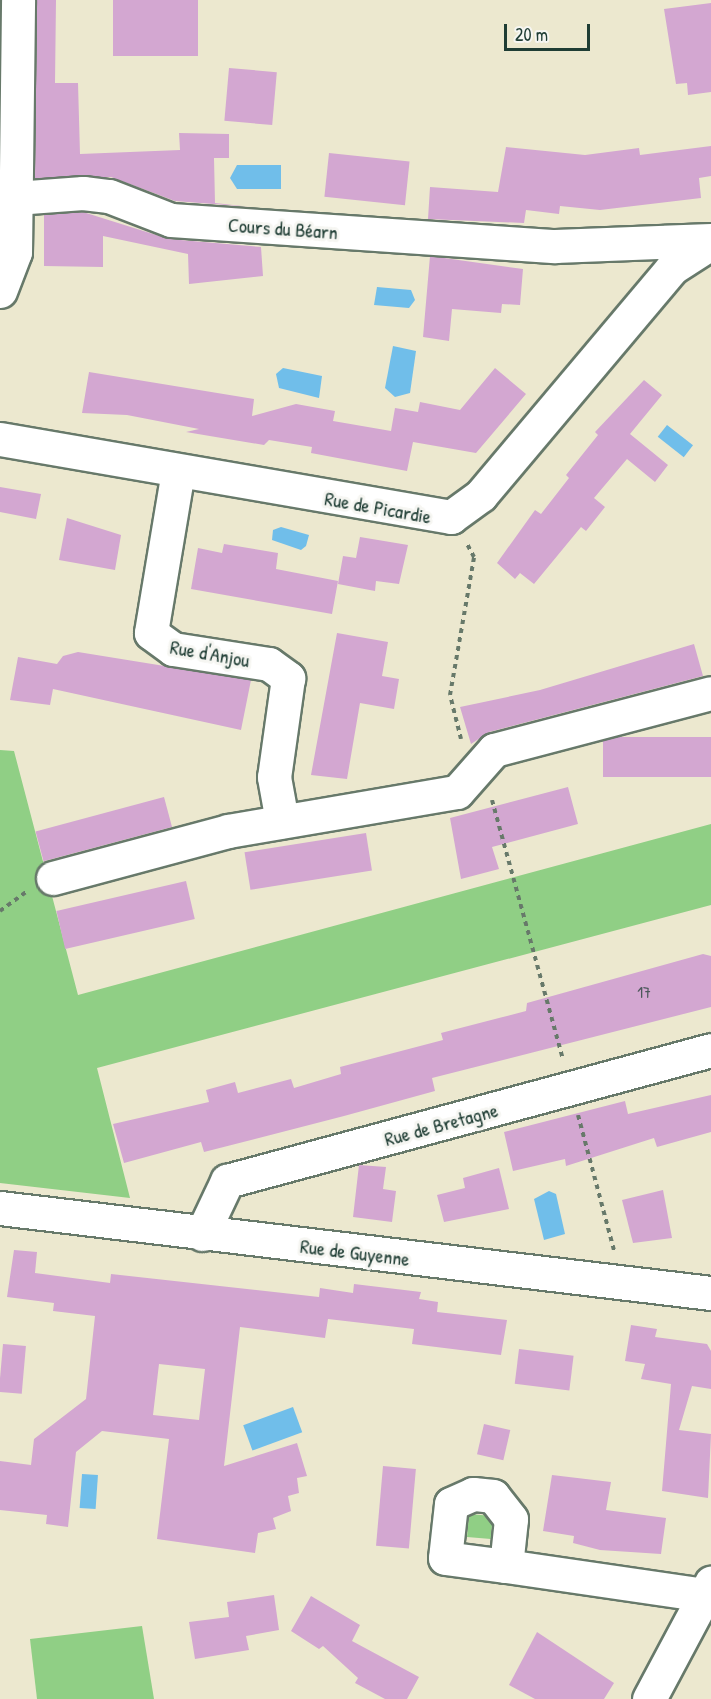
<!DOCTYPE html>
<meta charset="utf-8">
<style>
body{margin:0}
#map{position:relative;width:711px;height:1699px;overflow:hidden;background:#ece8cf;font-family:"Patrick Hand",sans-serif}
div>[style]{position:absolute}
.green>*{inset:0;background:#90cf85;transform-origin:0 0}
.water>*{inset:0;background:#70beea;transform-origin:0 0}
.building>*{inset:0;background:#d3a7d1;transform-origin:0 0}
.path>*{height:4px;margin-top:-2px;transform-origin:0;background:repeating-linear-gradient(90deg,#67796a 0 4.5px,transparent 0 9px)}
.roads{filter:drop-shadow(2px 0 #67796a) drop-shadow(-2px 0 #67796a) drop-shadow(0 2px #67796a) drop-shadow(0 -2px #67796a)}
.minor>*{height:33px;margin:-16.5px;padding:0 16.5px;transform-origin:16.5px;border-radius:16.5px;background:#fff}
span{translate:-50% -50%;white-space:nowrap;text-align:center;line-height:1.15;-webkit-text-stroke:6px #f6f6f2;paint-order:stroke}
.number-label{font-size:16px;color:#4c585b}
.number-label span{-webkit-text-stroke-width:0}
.street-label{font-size:20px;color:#1f3d34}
.scale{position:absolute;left:504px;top:24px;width:86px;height:27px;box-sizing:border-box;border:3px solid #1f3d34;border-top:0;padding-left:8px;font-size:18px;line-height:21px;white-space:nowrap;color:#1f3d34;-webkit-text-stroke:4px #f6f6f2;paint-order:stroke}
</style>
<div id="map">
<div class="green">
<i style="clip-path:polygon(0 750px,14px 751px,78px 995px,711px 824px,711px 905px,97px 1068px,130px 1198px,0 1183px)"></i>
<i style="left:469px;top:1514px;width:24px;height:23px;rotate:5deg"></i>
<i style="clip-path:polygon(142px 1626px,154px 1699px,37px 1699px,30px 1639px)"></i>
</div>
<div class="water">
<i style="clip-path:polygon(237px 165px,281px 165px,281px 189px,237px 189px,230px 178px)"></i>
<i style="clip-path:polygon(377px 287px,411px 290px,415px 300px,409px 308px,374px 305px)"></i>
<i style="clip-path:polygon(393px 346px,416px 351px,410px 393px,395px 397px,385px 388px)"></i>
<i style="clip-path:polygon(283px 368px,322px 376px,319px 398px,279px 388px,276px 374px)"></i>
<i style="left:667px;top:425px;width:33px;height:15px;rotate:38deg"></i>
<i style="clip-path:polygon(281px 527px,309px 535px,306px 546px,301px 550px,272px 540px,273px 530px)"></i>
<i style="clip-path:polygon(549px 1191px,556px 1194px,565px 1234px,544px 1240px,534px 1199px)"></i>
<i style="left:293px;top:1407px;width:27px;height:53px;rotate:70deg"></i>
<i style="left:82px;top:1474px;width:16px;height:34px;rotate:4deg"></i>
</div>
<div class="building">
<i style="clip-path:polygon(37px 0,56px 0,55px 83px,78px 83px,80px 154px,180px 150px,179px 133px,229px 134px,229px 158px,214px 158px,215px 203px,251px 207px,175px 201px,111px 177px,35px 178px)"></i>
<i style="left:113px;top:0;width:85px;height:56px"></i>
<i style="clip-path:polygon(711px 3px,711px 92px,688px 95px,687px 83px,676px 84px,664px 9px)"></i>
<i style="left:229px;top:68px;width:48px;height:53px;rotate:5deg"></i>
<i style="clip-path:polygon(711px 146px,711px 176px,699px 178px,701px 198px,600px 210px,560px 206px,559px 214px,526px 210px,524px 223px,428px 219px,430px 187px,498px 192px,506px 147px,585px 155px,639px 148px,640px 155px)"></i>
<i style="left:329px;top:153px;width:81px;height:44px;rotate:6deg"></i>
<i style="clip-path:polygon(83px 212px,169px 239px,261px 247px,263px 276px,189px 284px,188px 254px,103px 236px,103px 267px,44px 266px,44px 215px)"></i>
<i style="clip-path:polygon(430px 256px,523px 269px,520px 305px,502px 304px,501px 313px,452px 309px,449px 341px,423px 337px)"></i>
<i style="clip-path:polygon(495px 368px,526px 394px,476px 453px,413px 442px,407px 471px,311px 453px,312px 447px,269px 440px,264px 445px,186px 432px,199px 429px,127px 415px,82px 413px,89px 372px,254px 399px,252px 416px,296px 404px,335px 411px,333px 421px,391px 431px,395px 408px,418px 412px,420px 402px,460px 410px)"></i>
<i style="clip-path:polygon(644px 380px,662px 395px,630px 434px,668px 465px,655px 482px,627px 459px,594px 498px,605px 507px,586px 531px,581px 527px,534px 584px,520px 573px,515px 579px,497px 563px,535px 510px,541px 514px,569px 478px,566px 475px,598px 435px,595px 432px)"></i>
<i style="clip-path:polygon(0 487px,41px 494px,36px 519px,0 512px)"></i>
<i style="clip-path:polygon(67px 518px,121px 535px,115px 570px,59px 560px)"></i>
<i style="clip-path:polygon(360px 537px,408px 545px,399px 584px,376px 581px,375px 591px,338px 584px,343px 556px,356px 558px)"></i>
<i style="clip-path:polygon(224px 544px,278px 553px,276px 569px,338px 581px,332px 614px,191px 589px,198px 548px,222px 553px)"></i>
<i style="clip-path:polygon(337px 633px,388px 642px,382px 676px,399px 679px,394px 709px,360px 703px,347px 779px,311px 775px)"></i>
<i style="clip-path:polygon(694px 644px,703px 676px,489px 732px,471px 744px,460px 707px,540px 690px)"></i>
<i style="clip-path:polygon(78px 652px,251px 680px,241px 730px,53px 689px,50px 705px,10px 700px,18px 657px,57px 664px,63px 656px)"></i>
<i style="left:711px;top:737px;width:40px;height:108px;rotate:90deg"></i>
<i style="clip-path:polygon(568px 787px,578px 824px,492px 847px,499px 869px,461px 879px,450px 818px)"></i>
<i style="left:164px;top:797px;width:31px;height:133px;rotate:75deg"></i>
<i style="left:366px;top:833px;width:38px;height:123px;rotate:81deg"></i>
<i style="left:186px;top:881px;width:39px;height:133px;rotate:77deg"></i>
<i style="clip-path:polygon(703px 954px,711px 956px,711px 1007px,432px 1078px,435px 1091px,344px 1116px,204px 1152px,201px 1142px,124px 1163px,113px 1124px,209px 1102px,206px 1090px,235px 1082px,238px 1093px,291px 1079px,294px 1088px,341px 1074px,340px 1067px,443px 1040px,441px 1033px,526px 1011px,527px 1003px)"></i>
<i style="clip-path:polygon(711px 1095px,711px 1132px,657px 1147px,654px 1138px,566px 1166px,565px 1159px,513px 1171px,504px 1132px,625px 1101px,628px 1114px)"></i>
<i style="clip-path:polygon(359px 1165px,386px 1167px,383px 1189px,396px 1191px,392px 1222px,353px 1217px)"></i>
<i style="clip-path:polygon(499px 1168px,509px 1209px,444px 1222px,437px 1195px,465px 1188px,463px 1178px)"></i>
<i style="clip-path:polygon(663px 1190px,672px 1238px,633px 1243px,622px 1200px)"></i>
<i style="clip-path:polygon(evenodd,14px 1250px,37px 1252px,35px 1273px,110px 1283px,111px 1274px,319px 1297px,320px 1288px,353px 1293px,354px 1284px,421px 1292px,419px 1299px,438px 1302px,437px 1312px,507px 1320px,501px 1355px,412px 1344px,414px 1329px,328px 1319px,325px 1338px,240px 1327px,224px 1466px,297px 1443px,307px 1476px,297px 1478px,299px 1493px,288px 1496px,291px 1511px,273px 1518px,276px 1529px,258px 1533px,255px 1553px,157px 1539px,169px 1439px,102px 1431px,76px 1452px,68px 1527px,46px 1524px,47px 1515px,0 1510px,0 1461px,31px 1465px,34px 1439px,86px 1399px,95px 1316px,53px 1311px,54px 1303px,7px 1297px,14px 1250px,159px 1364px,205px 1369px,199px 1420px,153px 1415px,159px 1364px)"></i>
<i style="clip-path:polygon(631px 1325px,657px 1329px,655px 1337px,707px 1344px,711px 1351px,711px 1389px,692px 1386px,679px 1430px,711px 1434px,708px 1498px,662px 1491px,671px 1384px,641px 1379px,645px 1364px,625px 1361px)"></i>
<i style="left:3px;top:1344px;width:23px;height:48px;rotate:5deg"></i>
<i style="left:519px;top:1349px;width:55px;height:35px;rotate:7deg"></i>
<i style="left:484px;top:1424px;width:27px;height:31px;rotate:13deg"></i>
<i style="left:383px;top:1466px;width:33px;height:80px;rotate:5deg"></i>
<i style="clip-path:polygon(552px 1475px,611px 1482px,606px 1510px,666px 1518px,661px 1554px,600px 1550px,573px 1543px,574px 1536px,543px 1531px)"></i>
<i style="clip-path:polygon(274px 1595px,279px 1630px,246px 1636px,249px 1650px,195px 1659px,189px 1622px,229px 1617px,227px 1602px)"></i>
<i style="clip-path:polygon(311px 1596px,360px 1625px,352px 1641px,419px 1677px,407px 1699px,385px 1699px,355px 1683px,358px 1678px,323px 1646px,319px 1649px,291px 1631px)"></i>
<i style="clip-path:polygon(537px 1632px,614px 1683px,604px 1699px,535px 1699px,509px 1685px)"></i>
</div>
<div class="path">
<i style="left:461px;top:739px;width:45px;rotate:-104deg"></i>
<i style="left:450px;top:695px;width:140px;rotate:-80.1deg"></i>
<i style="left:474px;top:557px;width:17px;rotate:-118deg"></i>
<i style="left:492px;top:800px;width:269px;rotate:74.7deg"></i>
<i style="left:0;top:911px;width:32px;rotate:-36deg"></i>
<i style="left:578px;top:1115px;width:140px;rotate:75.1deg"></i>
</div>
<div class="roads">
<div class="minor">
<i style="left:15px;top:198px;width:68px;rotate:-4.2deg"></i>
<i style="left:83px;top:193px;width:26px;rotate:7deg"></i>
<i style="left:109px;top:196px;width:66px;rotate:21.2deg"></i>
<i style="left:171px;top:220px;width:385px;rotate:3.9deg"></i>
<i style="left:555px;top:246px;width:156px;rotate:-2.2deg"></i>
<i style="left:0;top:291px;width:42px;rotate:-69deg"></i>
<i style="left:15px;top:252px;width:252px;rotate:-89.3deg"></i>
<i style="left:0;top:439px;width:458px;rotate:9.8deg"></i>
<i style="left:451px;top:517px;width:37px;rotate:-36deg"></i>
<i style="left:481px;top:495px;width:297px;rotate:-49.9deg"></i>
<i style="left:672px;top:268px;width:46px;rotate:-32.7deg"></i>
<i style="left:178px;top:471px;width:164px;rotate:99.5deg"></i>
<i style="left:151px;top:633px;width:27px;rotate:36deg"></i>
<i style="left:173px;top:649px;width:97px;rotate:8.9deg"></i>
<i style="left:269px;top:664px;width:24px;rotate:36deg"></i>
<i style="left:288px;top:678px;width:100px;rotate:98deg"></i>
<i style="left:274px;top:777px;width:45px;rotate:79.7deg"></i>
<i style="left:53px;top:878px;width:181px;rotate:-15deg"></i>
<i style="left:228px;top:831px;width:232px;rotate:-9.7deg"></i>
<i style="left:457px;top:792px;width:56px;rotate:-48.6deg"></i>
<i style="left:494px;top:750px;width:224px;rotate:-14.7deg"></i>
<i style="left:0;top:1208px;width:716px;rotate:6.82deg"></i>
<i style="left:202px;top:1234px;width:59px;rotate:-64.7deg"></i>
<i style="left:227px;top:1181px;width:501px;rotate:-15.14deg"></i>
<i style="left:506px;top:1566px;width:47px;rotate:-83.9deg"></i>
<i style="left:511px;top:1519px;width:29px;rotate:-128deg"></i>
<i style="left:493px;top:1496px;width:20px;rotate:-174deg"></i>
<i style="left:473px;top:1494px;width:24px;rotate:156deg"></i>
<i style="left:451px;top:1504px;width:54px;rotate:96.3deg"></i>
<i style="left:445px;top:1558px;width:62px;rotate:7.5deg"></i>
<i style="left:506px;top:1566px;width:201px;rotate:8.3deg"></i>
<i style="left:649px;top:1699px;width:132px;rotate:-61.9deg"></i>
</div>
</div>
<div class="number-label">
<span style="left:644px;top:992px">17</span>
</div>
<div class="street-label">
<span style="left:283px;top:228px;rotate:4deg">Cours du Béarn</span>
<span style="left:378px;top:507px;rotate:10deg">Rue de Picardie</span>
<span style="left:210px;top:653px;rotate:10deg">Rue d'Anjou</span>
<span style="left:441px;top:1124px;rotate:-15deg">Rue de Bretagne</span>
<span style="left:355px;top:1252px;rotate:7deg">Rue de Guyenne</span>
</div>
<div class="scale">20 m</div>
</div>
